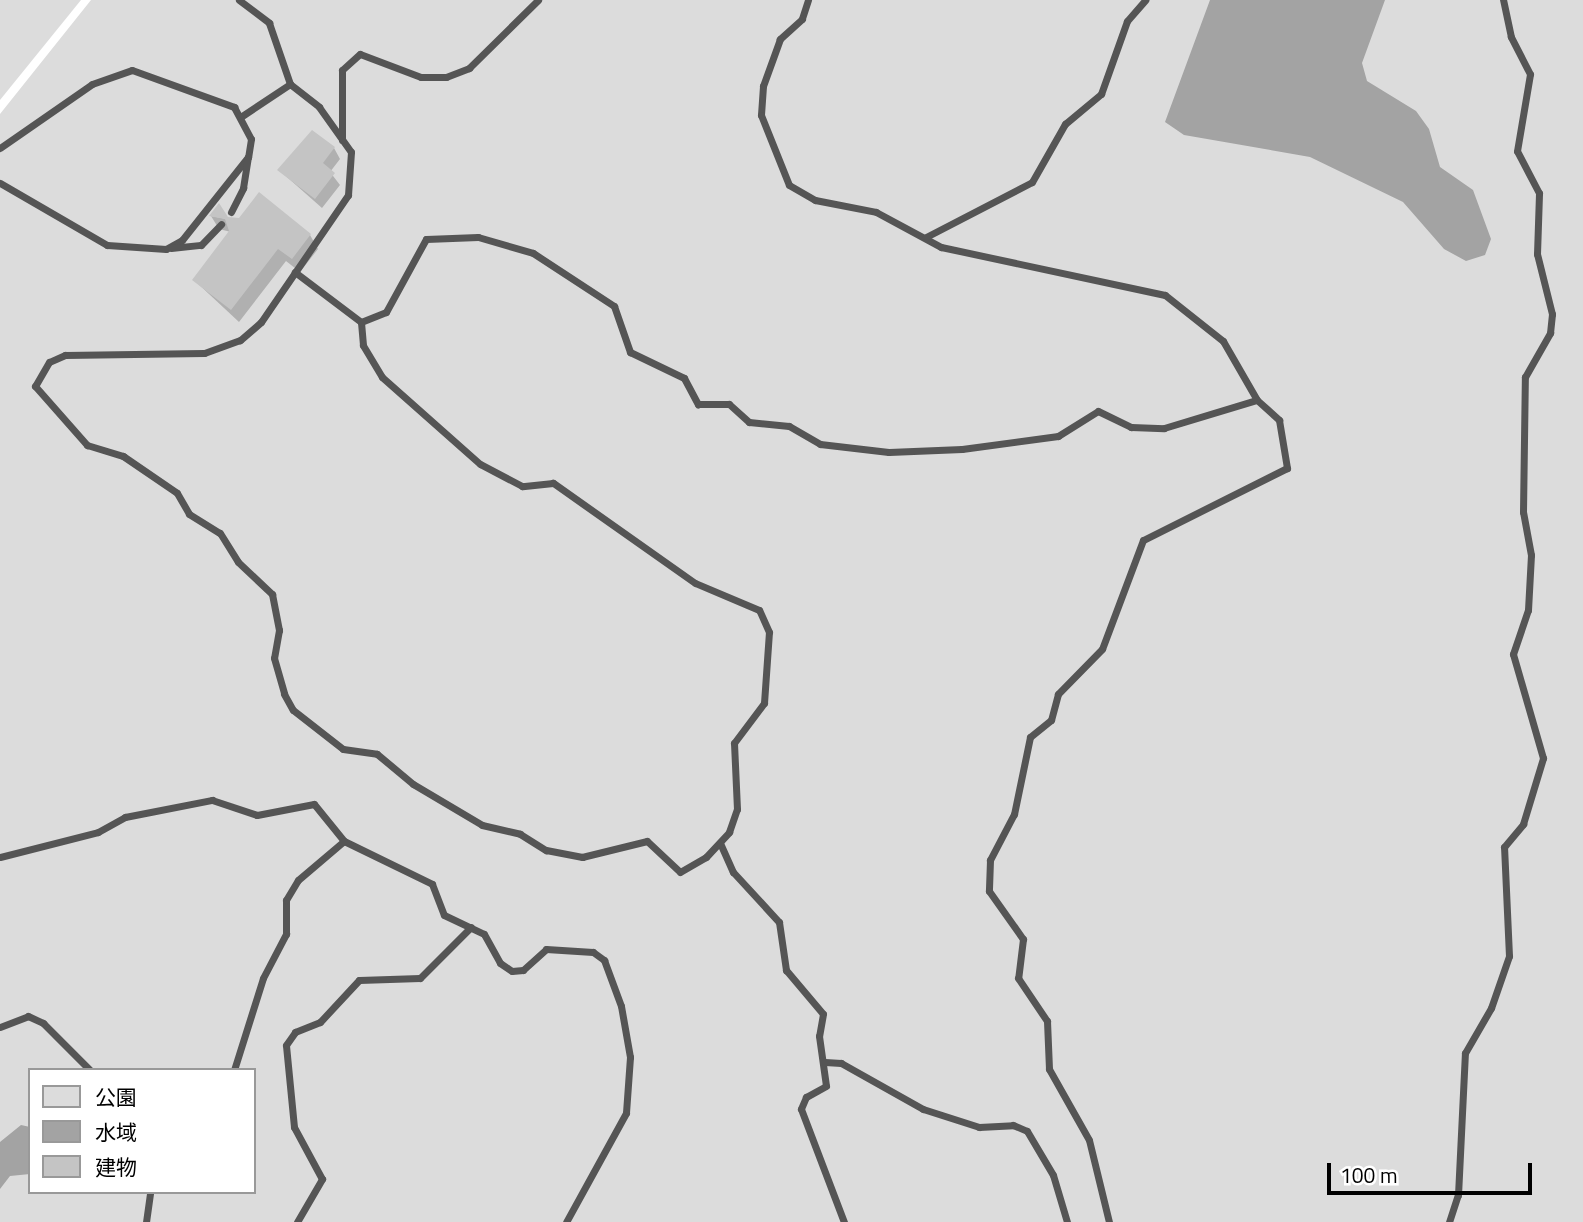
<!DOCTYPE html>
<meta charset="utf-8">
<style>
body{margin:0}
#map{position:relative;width:1583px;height:1222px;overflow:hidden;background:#fff;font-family:"Titillium Web","Noto Sans JP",sans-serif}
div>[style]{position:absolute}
.green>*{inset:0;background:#dcdcdc}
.water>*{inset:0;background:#a3a3a3}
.shadow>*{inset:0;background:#0003}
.building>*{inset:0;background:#c4c4c4}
.service>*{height:7px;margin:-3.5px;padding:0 3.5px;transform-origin:3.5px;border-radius:3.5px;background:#555}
span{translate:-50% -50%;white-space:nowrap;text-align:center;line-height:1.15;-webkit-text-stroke:5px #fff;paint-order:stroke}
.legend{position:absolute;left:28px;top:1068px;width:228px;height:126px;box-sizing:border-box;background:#fff;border:2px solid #999;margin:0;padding:9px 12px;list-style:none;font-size:21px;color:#000}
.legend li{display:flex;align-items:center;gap:14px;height:35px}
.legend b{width:35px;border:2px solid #999}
.scale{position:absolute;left:1327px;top:1163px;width:205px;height:32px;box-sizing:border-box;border:4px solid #000;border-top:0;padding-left:9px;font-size:21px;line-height:24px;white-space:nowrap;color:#000;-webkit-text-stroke:5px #fff;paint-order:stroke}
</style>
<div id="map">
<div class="green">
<i style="clip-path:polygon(0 0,81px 0,0 100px)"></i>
<i style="clip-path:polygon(evenodd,91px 0,1583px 0,1583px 1222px,0 1222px,0 114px,91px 0,30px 1070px,254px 1070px,254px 1192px,30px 1192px,30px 1070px)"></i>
</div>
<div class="water">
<i style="clip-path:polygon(1210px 0,1385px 0,1362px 63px,1367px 81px,1416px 111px,1429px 129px,1440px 167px,1473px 190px,1491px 239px,1485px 255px,1466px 261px,1444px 249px,1403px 202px,1310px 157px,1184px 135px,1165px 122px)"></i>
<i style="clip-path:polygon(21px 1125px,30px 1127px,30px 1174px,10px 1176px,0 1189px,0 1142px)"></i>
</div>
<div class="shadow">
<i style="clip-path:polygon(334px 148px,340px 159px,330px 172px,340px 185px,322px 208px,279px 170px)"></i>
<i style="clip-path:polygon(211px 216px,310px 235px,318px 249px,300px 272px,286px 261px,239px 322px,194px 280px,231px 232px,219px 229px)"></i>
</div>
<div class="building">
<i style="clip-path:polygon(312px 130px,335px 147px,323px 163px,335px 173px,315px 199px,277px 170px)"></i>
<i style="clip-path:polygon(259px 192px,311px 234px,292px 259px,278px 249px,231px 310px,192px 280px,229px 231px,225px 219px,209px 216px,219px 203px,228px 217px,239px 218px)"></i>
</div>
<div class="service">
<i style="left:239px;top:0;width:38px;rotate:37deg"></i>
<i style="left:269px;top:23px;width:65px;rotate:71deg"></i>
<i style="left:290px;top:84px;width:37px;rotate:38deg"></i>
<i style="left:319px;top:107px;width:55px;rotate:54.6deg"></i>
<i style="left:351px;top:152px;width:43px;rotate:94deg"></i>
<i style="left:348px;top:195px;width:154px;rotate:124.4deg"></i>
<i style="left:261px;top:322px;width:28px;rotate:139deg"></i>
<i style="left:240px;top:340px;width:38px;rotate:160deg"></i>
<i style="left:204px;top:353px;width:139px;rotate:179.2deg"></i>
<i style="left:65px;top:355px;width:17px;rotate:156deg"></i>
<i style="left:49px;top:362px;width:28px;rotate:120deg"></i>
<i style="left:35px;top:386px;width:79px;rotate:48.6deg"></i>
<i style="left:87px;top:445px;width:38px;rotate:17deg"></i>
<i style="left:123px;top:456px;width:65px;rotate:34.4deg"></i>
<i style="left:177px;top:493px;width:24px;rotate:60deg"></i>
<i style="left:189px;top:514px;width:36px;rotate:32deg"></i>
<i style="left:220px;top:533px;width:34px;rotate:58deg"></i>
<i style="left:238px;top:562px;width:47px;rotate:43.3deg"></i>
<i style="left:272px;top:594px;width:37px;rotate:79deg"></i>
<i style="left:279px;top:630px;width:28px;rotate:100deg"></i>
<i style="left:274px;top:658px;width:37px;rotate:74deg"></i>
<i style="left:284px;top:694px;width:18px;rotate:61deg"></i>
<i style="left:293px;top:710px;width:63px;rotate:38deg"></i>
<i style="left:343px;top:749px;width:34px;rotate:8deg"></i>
<i style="left:377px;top:754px;width:47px;rotate:39.8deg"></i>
<i style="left:413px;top:784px;width:80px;rotate:30.7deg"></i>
<i style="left:482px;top:825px;width:39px;rotate:13deg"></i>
<i style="left:520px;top:834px;width:31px;rotate:32deg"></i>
<i style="left:546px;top:850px;width:37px;rotate:11deg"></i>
<i style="left:582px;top:857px;width:67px;rotate:-13.8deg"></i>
<i style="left:647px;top:841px;width:45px;rotate:43.2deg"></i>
<i style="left:680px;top:872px;width:30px;rotate:-30deg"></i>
<i style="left:706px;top:857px;width:34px;rotate:-47deg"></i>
<i style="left:729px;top:832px;width:24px;rotate:-71deg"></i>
<i style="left:737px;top:809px;width:66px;rotate:-92.6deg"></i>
<i style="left:734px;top:743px;width:50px;rotate:-53.1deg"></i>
<i style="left:764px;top:703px;width:71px;rotate:-86deg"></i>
<i style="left:769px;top:632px;width:24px;rotate:-114deg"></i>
<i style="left:759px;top:610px;width:69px;rotate:-157.1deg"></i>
<i style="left:695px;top:583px;width:174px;rotate:-144.8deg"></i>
<i style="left:553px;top:483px;width:31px;rotate:174deg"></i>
<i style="left:522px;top:486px;width:47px;rotate:-152.4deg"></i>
<i style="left:480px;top:464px;width:131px;rotate:-138.4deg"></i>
<i style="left:382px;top:377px;width:37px;rotate:-121deg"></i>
<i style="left:363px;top:345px;width:23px;rotate:-95deg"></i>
<i style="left:361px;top:322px;width:83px;rotate:-142.9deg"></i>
<i style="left:808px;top:0;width:20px;rotate:108deg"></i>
<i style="left:802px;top:19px;width:30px;rotate:138deg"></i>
<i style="left:780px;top:39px;width:50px;rotate:109.9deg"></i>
<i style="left:763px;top:86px;width:29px;rotate:94deg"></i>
<i style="left:761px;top:115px;width:75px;rotate:68.2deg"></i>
<i style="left:789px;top:185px;width:30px;rotate:30deg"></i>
<i style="left:815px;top:200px;width:62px;rotate:11.1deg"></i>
<i style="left:876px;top:212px;width:74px;rotate:28.3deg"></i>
<i style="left:941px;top:247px;width:229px;rotate:12.1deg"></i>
<i style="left:1165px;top:295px;width:74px;rotate:38.4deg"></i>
<i style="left:1223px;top:341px;width:68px;rotate:60deg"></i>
<i style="left:1257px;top:400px;width:30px;rotate:42deg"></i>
<i style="left:1279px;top:420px;width:49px;rotate:80.5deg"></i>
<i style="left:1287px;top:468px;width:161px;rotate:153.4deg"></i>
<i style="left:1143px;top:540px;width:116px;rotate:110.6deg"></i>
<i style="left:1102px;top:649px;width:63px;rotate:134.4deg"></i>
<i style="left:1058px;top:694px;width:27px;rotate:105deg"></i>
<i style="left:1051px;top:720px;width:27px;rotate:141deg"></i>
<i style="left:1030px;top:737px;width:79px;rotate:101.7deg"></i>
<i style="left:1014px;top:814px;width:52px;rotate:117.6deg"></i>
<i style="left:990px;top:860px;width:31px;rotate:92deg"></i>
<i style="left:989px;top:891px;width:59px;rotate:54.7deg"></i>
<i style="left:1023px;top:939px;width:39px;rotate:97deg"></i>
<i style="left:1018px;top:978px;width:52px;rotate:56deg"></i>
<i style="left:1047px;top:1021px;width:48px;rotate:87.6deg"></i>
<i style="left:1049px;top:1069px;width:81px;rotate:60.6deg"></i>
<i style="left:1089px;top:1140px;width:84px;rotate:76.3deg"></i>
<i style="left:242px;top:116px;width:58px;rotate:-33.7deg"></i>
<i style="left:342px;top:140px;width:70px;rotate:-90deg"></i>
<i style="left:342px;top:70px;width:24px;rotate:-42deg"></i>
<i style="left:360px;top:54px;width:65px;rotate:20.7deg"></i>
<i style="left:421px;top:77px;width:25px"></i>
<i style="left:446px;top:77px;width:25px;rotate:-21deg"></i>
<i style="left:469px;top:68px;width:97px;rotate:-44.6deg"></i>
<i style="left:0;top:148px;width:112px;rotate:-34.8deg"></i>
<i style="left:92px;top:84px;width:42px;rotate:-19.3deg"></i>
<i style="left:132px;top:70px;width:109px;rotate:19.9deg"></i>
<i style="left:234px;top:107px;width:36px;rotate:62deg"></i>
<i style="left:251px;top:139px;width:18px;rotate:99deg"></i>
<i style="left:248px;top:157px;width:106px;rotate:128.5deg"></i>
<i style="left:182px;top:240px;width:18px;rotate:151deg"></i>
<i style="left:166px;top:249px;width:59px;rotate:-176.1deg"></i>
<i style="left:107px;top:245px;width:124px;rotate:-149.9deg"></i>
<i style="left:231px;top:212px;width:27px;rotate:-63deg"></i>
<i style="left:243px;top:188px;width:31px;rotate:-81deg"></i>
<i style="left:926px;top:237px;width:119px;rotate:-27.4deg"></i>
<i style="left:1032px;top:182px;width:67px;rotate:-60.4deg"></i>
<i style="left:1065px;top:124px;width:47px;rotate:-39.8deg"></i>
<i style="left:1101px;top:94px;width:77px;rotate:-70.4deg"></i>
<i style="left:1127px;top:21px;width:28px;rotate:-49deg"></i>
<i style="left:171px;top:248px;width:30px;rotate:-6deg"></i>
<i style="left:201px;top:245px;width:29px;rotate:-46deg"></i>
<i style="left:361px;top:322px;width:27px;rotate:-22deg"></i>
<i style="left:386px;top:312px;width:83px;rotate:-61.3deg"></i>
<i style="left:426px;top:239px;width:52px;rotate:-2.2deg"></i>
<i style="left:478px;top:237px;width:57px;rotate:16.2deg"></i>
<i style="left:533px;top:253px;width:97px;rotate:33.2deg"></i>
<i style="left:614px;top:306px;width:49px;rotate:70.8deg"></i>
<i style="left:630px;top:352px;width:60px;rotate:25.7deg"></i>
<i style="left:684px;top:378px;width:30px;rotate:62deg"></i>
<i style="left:698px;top:404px;width:31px"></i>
<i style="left:729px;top:404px;width:27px;rotate:42deg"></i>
<i style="left:749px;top:422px;width:40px;rotate:5.7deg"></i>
<i style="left:789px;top:426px;width:36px;rotate:30deg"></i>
<i style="left:820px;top:444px;width:69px;rotate:6.6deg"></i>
<i style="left:889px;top:452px;width:73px;rotate:-2.4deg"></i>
<i style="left:962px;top:449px;width:97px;rotate:-7.7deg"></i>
<i style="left:1058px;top:436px;width:47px;rotate:-32deg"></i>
<i style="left:1098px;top:411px;width:37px;rotate:26deg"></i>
<i style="left:1131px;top:427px;width:33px;rotate:2deg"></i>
<i style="left:1164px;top:428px;width:97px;rotate:-16.8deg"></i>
<i style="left:720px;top:843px;width:32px;rotate:66deg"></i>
<i style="left:733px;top:872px;width:68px;rotate:47.4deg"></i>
<i style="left:779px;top:922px;width:49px;rotate:81.7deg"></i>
<i style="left:786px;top:970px;width:57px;rotate:49.9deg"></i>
<i style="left:823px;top:1014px;width:22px;rotate:100deg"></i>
<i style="left:819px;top:1036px;width:50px;rotate:82deg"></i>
<i style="left:826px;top:1086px;width:23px;rotate:151deg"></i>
<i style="left:806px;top:1097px;width:13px;rotate:113deg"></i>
<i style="left:801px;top:1109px;width:121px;rotate:69.2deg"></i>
<i style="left:0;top:857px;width:101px;rotate:-14.3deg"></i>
<i style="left:98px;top:832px;width:31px;rotate:-29deg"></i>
<i style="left:125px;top:817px;width:89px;rotate:-11.1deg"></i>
<i style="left:212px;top:800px;width:47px;rotate:18.4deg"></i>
<i style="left:257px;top:815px;width:58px;rotate:-10.9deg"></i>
<i style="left:314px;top:804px;width:48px;rotate:51deg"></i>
<i style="left:344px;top:841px;width:98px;rotate:26deg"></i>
<i style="left:432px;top:884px;width:33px;rotate:69deg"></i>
<i style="left:444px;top:915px;width:44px;rotate:25.4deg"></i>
<i style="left:484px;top:934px;width:33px;rotate:61deg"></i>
<i style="left:500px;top:963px;width:14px;rotate:34deg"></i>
<i style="left:512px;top:971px;width:11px;rotate:-5deg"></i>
<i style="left:523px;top:970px;width:31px;rotate:-42deg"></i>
<i style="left:546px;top:949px;width:47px;rotate:3.7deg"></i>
<i style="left:593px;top:952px;width:14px;rotate:36deg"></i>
<i style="left:604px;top:960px;width:49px;rotate:69.7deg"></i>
<i style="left:621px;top:1006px;width:52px;rotate:80deg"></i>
<i style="left:630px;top:1057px;width:56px;rotate:94.1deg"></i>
<i style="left:626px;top:1113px;width:124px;rotate:118.8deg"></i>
<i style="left:0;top:1027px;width:30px;rotate:-21deg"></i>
<i style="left:28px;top:1016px;width:17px;rotate:25deg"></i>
<i style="left:43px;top:1023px;width:66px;rotate:45deg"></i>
<i style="left:825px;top:1062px;width:16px;rotate:4deg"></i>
<i style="left:841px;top:1063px;width:94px;rotate:29.3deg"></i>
<i style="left:923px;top:1109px;width:59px;rotate:17.8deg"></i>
<i style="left:979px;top:1127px;width:34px;rotate:-3deg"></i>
<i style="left:1013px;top:1125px;width:15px;rotate:23deg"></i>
<i style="left:1027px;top:1131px;width:51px;rotate:59.4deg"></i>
<i style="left:1053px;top:1175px;width:49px;rotate:73.4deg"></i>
<i style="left:234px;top:1070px;width:96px;rotate:-72.5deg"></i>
<i style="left:263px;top:978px;width:50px;rotate:-62.4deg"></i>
<i style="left:286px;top:934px;width:34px;rotate:-90deg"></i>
<i style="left:286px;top:900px;width:23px;rotate:-59deg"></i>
<i style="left:298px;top:880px;width:60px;rotate:-40.3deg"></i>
<i style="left:146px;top:1222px;width:30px;rotate:-82deg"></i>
<i style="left:297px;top:1222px;width:50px;rotate:-59.8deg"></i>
<i style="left:322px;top:1179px;width:59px;rotate:-118.3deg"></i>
<i style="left:294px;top:1127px;width:82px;rotate:-95.6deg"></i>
<i style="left:286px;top:1045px;width:16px;rotate:-55deg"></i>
<i style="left:295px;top:1032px;width:27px;rotate:-22deg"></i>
<i style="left:320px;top:1022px;width:57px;rotate:-47.1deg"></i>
<i style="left:359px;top:980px;width:61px;rotate:-1.9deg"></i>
<i style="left:420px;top:978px;width:72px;rotate:-45deg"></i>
<i style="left:1449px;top:1222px;width:28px;rotate:-72deg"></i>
<i style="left:1458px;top:1195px;width:142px;rotate:-87.2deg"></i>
<i style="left:1465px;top:1053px;width:52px;rotate:-60deg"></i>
<i style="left:1491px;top:1008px;width:55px;rotate:-70.9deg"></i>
<i style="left:1509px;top:956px;width:109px;rotate:-92.6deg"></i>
<i style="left:1504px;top:847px;width:30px;rotate:-50deg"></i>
<i style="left:1523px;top:824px;width:69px;rotate:-73.1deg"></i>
<i style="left:1543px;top:758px;width:108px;rotate:-106.1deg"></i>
<i style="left:1513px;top:654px;width:46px;rotate:-71.2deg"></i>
<i style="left:1528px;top:610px;width:55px;rotate:-86.9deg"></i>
<i style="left:1531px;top:555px;width:44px;rotate:-100.5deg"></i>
<i style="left:1523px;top:512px;width:135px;rotate:-89.2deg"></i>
<i style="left:1525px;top:377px;width:51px;rotate:-60.4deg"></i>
<i style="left:1550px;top:333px;width:19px;rotate:-84deg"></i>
<i style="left:1552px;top:314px;width:62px;rotate:-104deg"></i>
<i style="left:1537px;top:254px;width:61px;rotate:-88.1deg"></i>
<i style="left:1539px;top:193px;width:47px;rotate:-117.6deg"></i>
<i style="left:1517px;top:151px;width:78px;rotate:-80.4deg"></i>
<i style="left:1530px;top:74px;width:42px;rotate:-117.2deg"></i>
<i style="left:1511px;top:37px;width:38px;rotate:-102deg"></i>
</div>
<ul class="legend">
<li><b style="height:19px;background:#dcdcdc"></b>公園</li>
<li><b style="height:19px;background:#a3a3a3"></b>水域</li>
<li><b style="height:19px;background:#c4c4c4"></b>建物</li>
</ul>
<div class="scale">100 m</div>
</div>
